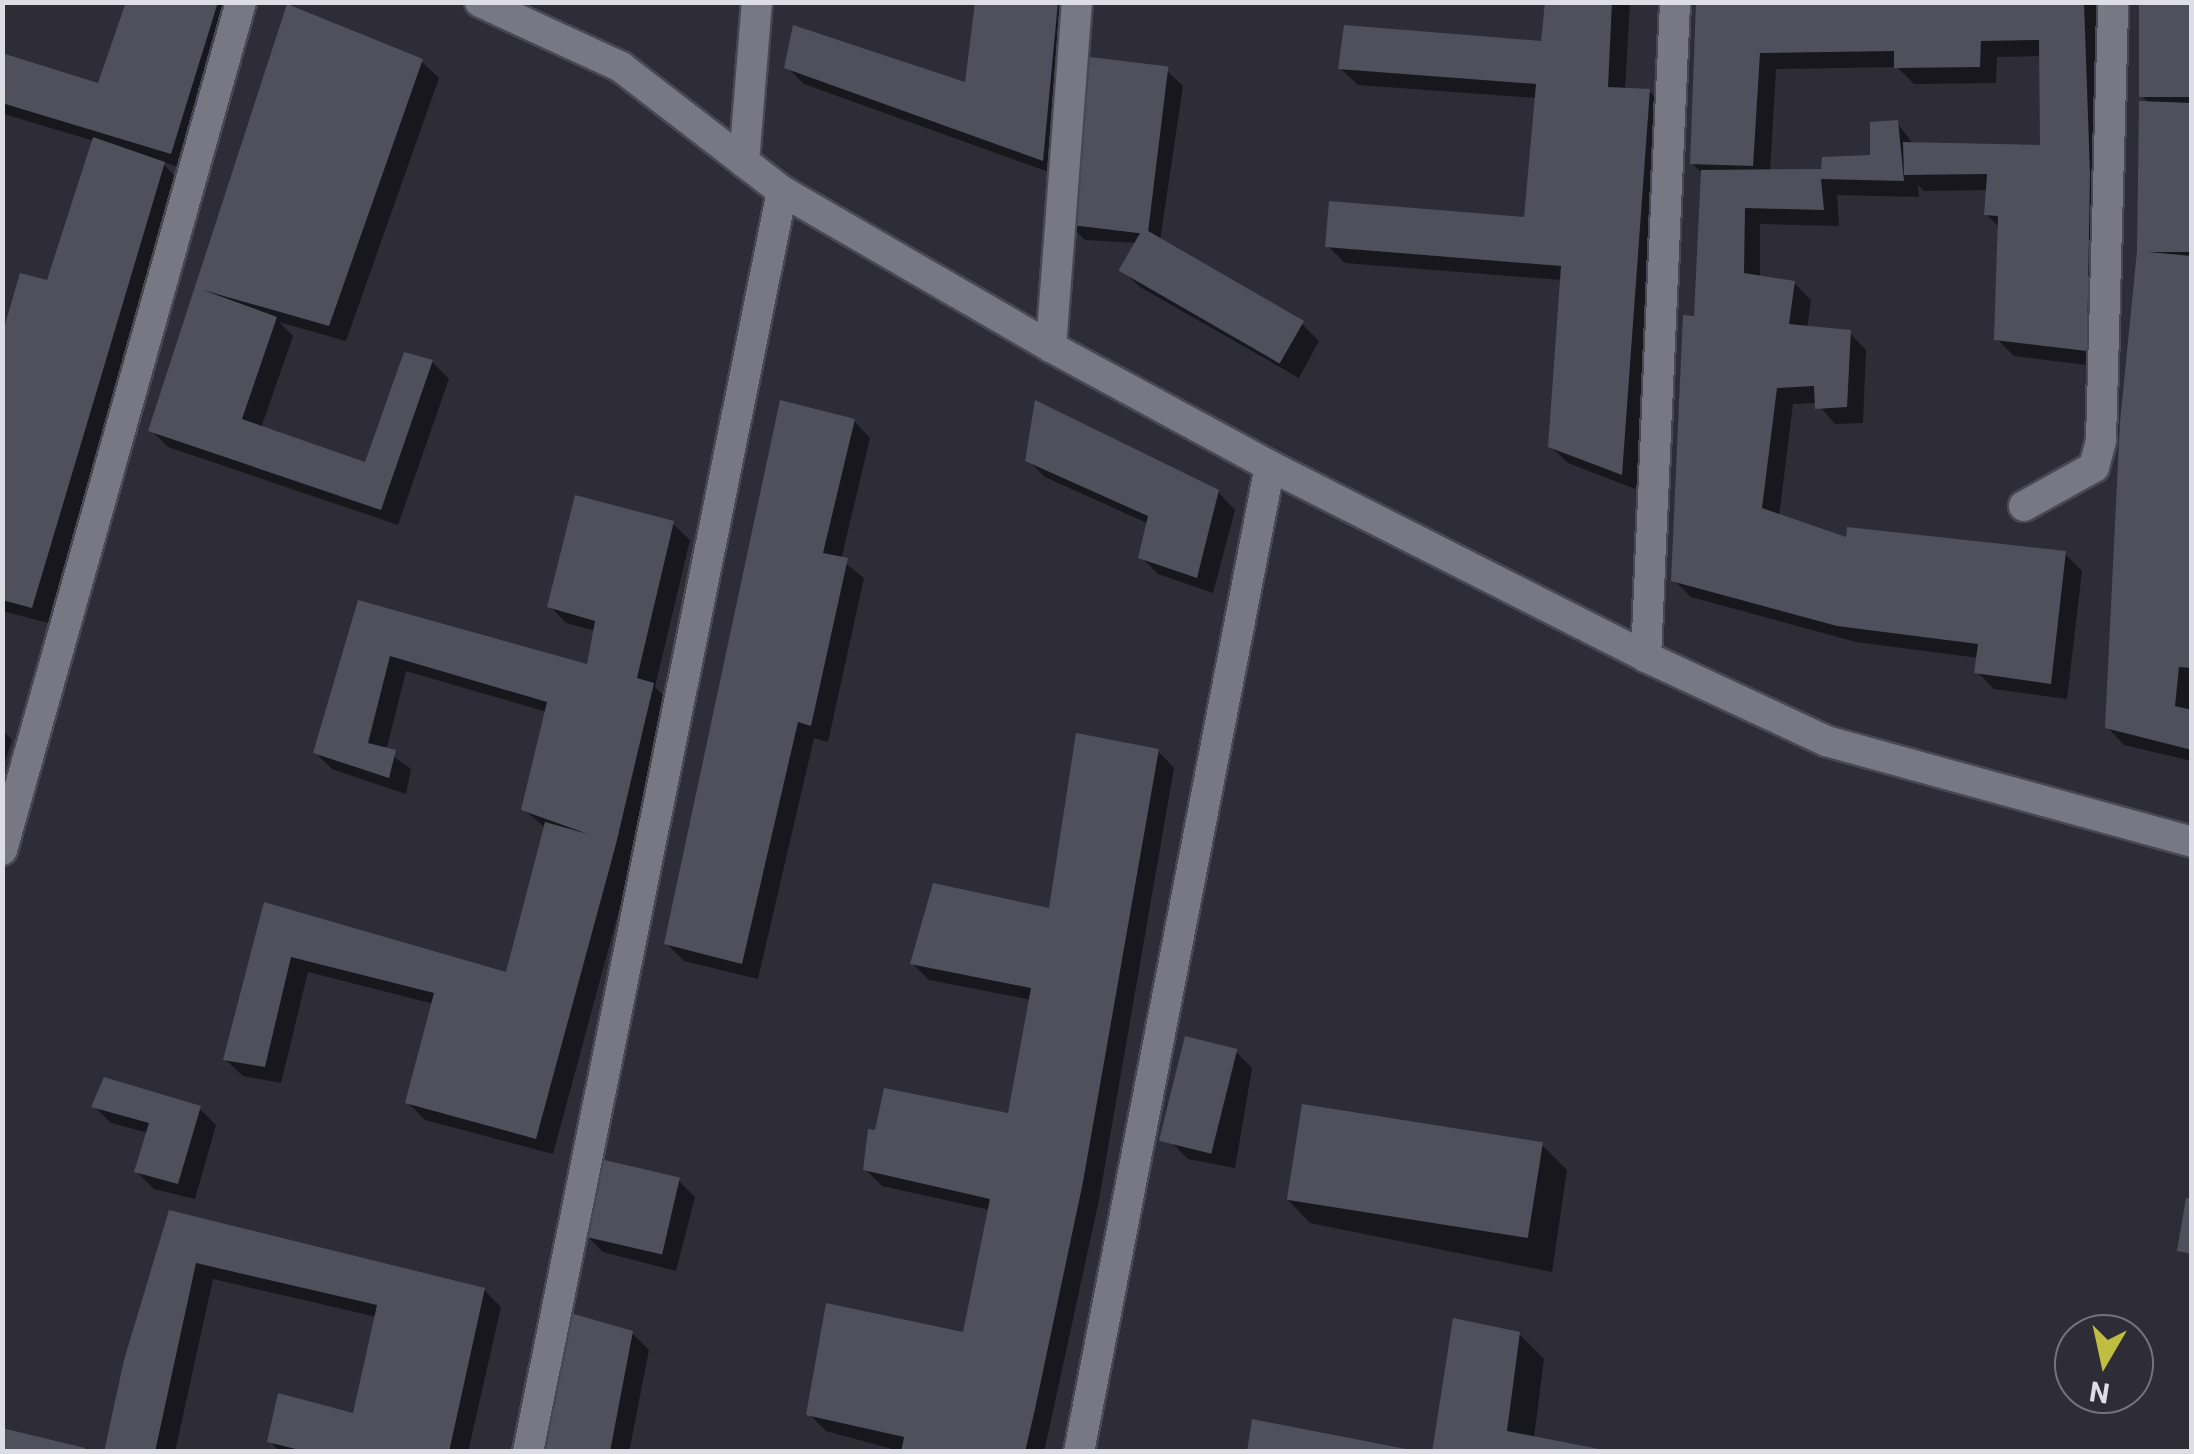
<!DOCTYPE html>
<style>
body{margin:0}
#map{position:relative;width:2194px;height:1454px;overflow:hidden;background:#2d2c37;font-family:Roboto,sans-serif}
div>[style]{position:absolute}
.shadow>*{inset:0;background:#0007}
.building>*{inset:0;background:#50505c;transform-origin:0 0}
.roads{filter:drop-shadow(2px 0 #494852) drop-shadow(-2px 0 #494852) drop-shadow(0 2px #494852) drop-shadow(0 -2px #494852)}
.minor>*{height:30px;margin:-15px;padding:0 15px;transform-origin:15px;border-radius:15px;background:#787885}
span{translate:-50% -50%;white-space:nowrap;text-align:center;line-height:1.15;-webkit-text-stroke:8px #2d2c37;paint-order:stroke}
.frame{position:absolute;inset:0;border:5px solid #dedde5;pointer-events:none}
.north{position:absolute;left:2054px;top:1314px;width:100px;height:100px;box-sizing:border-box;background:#2d2c37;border:2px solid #74737d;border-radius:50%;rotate:189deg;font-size:28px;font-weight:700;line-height:40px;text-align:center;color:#dedde5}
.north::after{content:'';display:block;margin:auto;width:35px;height:45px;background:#c0be40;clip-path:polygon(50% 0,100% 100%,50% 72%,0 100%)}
</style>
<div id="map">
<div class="shadow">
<i style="clip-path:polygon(129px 2px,233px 2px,188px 170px,160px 161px,180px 181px,49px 623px,2px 611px,2px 345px,48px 283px,94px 141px,4px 114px,2px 120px,2px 55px,100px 86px)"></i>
<i style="clip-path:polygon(977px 2px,1076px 2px,1060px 176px,804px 84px,787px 67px,967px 85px)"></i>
<i style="clip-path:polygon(1549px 2px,1630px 2px,1625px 90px,1649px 91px,1666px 108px,1638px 490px,1568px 463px,1550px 446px,1562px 280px,1345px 263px,1328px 246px,1526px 220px,1537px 98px,1358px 85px,1341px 69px,1543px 43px)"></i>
<i style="clip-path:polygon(evenodd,1698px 2px,2099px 2px,2103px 367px,2014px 356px,1997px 339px,2000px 228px,1986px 214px,1988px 190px,1924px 191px,1918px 185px,1919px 197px,1837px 195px,1839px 226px,1760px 224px,1760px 278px,1794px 283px,1811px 300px,1807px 329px,1850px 333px,1866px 350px,1863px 423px,1835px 424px,1817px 403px,1793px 404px,1779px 517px,1849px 540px,2065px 554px,2082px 571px,2067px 699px,1994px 689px,1977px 672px,1979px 658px,1856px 642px,1691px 597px,1674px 580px,1697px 319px,1703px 174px,1692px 163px,1698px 2px,2042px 56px,2043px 148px,1914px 145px,1897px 123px,1872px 157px,1824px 171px,1770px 172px,1776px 69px,1897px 67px,1914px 84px,1996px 83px,1997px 57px,2042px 56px)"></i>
<i style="clip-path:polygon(2192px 2px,2192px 761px,2124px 745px,2107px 727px,2150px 104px,2142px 96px)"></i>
<i style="clip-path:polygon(289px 8px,422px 62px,439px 78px,346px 341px,279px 322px,293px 336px,261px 428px,366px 465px,432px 362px,449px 379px,398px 525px,168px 447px,151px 430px)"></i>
<i style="clip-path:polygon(1166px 70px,1183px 86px,1160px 241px,1302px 324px,1319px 341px,1299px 378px,1140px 287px,1123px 271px,1138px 243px,1085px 240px,1068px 223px)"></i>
<i style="clip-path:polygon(854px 421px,870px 438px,841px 560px,864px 578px,828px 742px,814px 738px,758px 979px,684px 961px,667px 944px)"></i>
<i style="clip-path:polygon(1028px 460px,1218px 492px,1235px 510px,1213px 593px,1158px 574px,1141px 557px,1149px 524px,1045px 477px)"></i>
<i style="clip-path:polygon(673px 524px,690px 540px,655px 687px,670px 702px,632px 862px,553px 1154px,425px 1120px,408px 1103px,434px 1004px,308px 972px,281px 1083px,243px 1076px,226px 1060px,266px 905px,508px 975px,546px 828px,523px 809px,547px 712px,406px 671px,386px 751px,411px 769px,406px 794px,332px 769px,315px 752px,360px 603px,588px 667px,596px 631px,566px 623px,550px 606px)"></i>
<i style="clip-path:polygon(2px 730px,12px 740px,2px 771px)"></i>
<i style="clip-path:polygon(1158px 751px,1174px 768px,1099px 1200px,1044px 1452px,903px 1452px,826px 1431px,809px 1414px,965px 1335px,990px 1210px,882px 1186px,865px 1169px,1010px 1116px,1032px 1000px,929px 980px,912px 963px,1051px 911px)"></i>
<i style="clip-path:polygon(1235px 1051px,1252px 1068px,1235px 1168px,1188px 1159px,1171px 1142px)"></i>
<i style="clip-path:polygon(94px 1106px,200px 1109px,216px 1125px,195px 1199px,154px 1189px,137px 1172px,149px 1133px,111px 1123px)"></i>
<i style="clip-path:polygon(1542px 1145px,1567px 1170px,1552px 1272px,1310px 1223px,1286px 1198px)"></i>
<i style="clip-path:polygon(678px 1180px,695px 1197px,676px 1271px,603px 1252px,586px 1235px)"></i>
<i style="clip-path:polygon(171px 1213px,484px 1290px,501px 1307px,468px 1452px,280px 1452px,270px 1441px,355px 1416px,377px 1317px,213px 1279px,175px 1452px,106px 1452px)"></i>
<i style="clip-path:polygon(632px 1333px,649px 1350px,629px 1452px,526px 1452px)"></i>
<i style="clip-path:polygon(1519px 1334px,1544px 1359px,1534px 1438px,1435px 1452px)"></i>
</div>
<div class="building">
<i style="clip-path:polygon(126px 2px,218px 2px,171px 154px,2px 103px,2px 53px,98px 83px)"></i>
<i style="clip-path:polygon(975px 2px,1058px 2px,1043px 161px,784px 68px,793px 25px,965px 82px)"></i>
<i style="clip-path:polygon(1545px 2px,1612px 2px,1608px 87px,1650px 89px,1622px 475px,1548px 447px,1561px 266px,1325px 247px,1329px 201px,1524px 217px,1536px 84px,1338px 69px,1344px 25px,1541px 41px)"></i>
<i style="clip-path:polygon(1696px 2px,2084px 2px,2090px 174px,2087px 351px,1994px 340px,1998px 216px,1984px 215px,1987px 174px,1904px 175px,1903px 142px,2040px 145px,2039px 40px,1981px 41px,1980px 67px,1894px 68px,1894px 51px,1760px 53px,1753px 166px,1690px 164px)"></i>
<i style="left:2139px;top:2px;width:53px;height:95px"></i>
<i style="clip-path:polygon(287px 4px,423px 59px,329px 326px,203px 290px,277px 317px,242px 419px,365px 462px,404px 352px,433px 360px,381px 510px,148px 431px)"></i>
<i style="left:1082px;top:56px;width:87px;height:169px;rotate:7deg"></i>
<i style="clip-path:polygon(2139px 101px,2192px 103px,2192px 252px,2148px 252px,2192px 256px,2192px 668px,2179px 667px,2175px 706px,2192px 710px,2192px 750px,2105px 728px,2120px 422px,2137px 251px)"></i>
<i style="clip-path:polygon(1898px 120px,1904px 181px,1821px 179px,1824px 210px,1745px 208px,1744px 273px,1795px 281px,1789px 324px,1851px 330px,1847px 407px,1815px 409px,1814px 386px,1777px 388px,1762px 508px,1846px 537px,1847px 527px,2066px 551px,2051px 684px,1974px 673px,1978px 644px,1837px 626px,1671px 581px,1683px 315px,1694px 316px,1701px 170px,1821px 169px,1822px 157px,1870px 155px,1870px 122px)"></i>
<i style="clip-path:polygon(93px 137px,165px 162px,32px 608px,2px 600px,2px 335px,20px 273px,47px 280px)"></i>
<i style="left:1143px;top:228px;width:186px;height:49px;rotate:30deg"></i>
<i style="clip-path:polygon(780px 400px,855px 419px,823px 553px,848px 558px,811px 726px,798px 722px,742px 964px,664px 944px)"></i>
<i style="clip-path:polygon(1035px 400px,1219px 490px,1197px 578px,1138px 558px,1148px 516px,1025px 461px)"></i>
<i style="clip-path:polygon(575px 495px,674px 521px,637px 678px,654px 683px,616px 844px,536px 1139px,405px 1103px,434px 993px,291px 957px,265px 1067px,223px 1060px,264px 902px,506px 972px,545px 822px,588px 834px,521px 810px,547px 702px,390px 656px,368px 743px,396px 750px,389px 778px,313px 753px,358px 600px,587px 664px,595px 621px,547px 607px)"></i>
<i style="clip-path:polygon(1076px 733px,1159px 749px,1083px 1182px,1035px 1409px,1025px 1452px,901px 1452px,904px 1437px,806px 1415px,826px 1303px,963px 1332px,990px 1199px,863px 1170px,868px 1129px,875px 1130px,884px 1088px,1008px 1113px,1031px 988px,910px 964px,933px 883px,1049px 908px)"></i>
<i style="left:1185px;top:1036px;width:54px;height:108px;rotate:14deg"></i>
<i style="clip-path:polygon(104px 1077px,201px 1106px,178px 1184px,134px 1172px,149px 1123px,91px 1107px)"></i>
<i style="left:1302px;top:1104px;width:244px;height:97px;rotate:9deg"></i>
<i style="left:600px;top:1159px;width:82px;height:79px;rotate:13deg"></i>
<i style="clip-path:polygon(2186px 1198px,2192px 1199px,2192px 1254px,2177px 1251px)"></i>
<i style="clip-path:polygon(169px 1210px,485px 1288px,449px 1452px,308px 1452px,267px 1442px,278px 1393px,353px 1413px,377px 1305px,196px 1263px,155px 1452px,104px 1452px,124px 1360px)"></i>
<i style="clip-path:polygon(560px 1310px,633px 1331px,610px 1452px,524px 1452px)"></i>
<i style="clip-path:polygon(1453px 1318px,1520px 1332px,1507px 1431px,1614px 1452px,1432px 1452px)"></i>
<i style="clip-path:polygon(1252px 1419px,1411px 1450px,1411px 1452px,1247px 1452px)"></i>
<i style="clip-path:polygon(2px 1428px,85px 1448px,84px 1452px,2px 1452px)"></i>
</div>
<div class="roads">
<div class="minor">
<i style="left:480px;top:2px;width:155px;rotate:24.7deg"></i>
<i style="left:621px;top:67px;width:203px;rotate:37.6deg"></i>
<i style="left:782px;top:191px;width:311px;rotate:30.1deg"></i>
<i style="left:1051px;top:347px;width:249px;rotate:28.5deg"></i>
<i style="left:1270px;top:466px;width:422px;rotate:26.9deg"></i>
<i style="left:1646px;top:657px;width:199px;rotate:25deg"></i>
<i style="left:1826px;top:741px;width:380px;rotate:15.4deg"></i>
<i style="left:744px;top:162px;width:161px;rotate:-85.4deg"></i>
<i style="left:1051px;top:347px;width:346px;rotate:-85.7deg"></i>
<i style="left:2024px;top:506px;width:80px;rotate:-29.1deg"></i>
<i style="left:2094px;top:467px;width:28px;rotate:-75deg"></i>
<i style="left:2101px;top:440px;width:438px;rotate:-88.4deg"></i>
<i style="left:1646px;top:657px;width:656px;rotate:-87.46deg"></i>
<i style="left:2px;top:850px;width:881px;rotate:-74.26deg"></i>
<i style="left:528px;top:1452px;width:1286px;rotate:-78.61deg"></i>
<i style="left:1079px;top:1452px;width:1004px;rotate:-79.04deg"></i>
</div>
</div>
<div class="frame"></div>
<div class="north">N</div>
</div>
